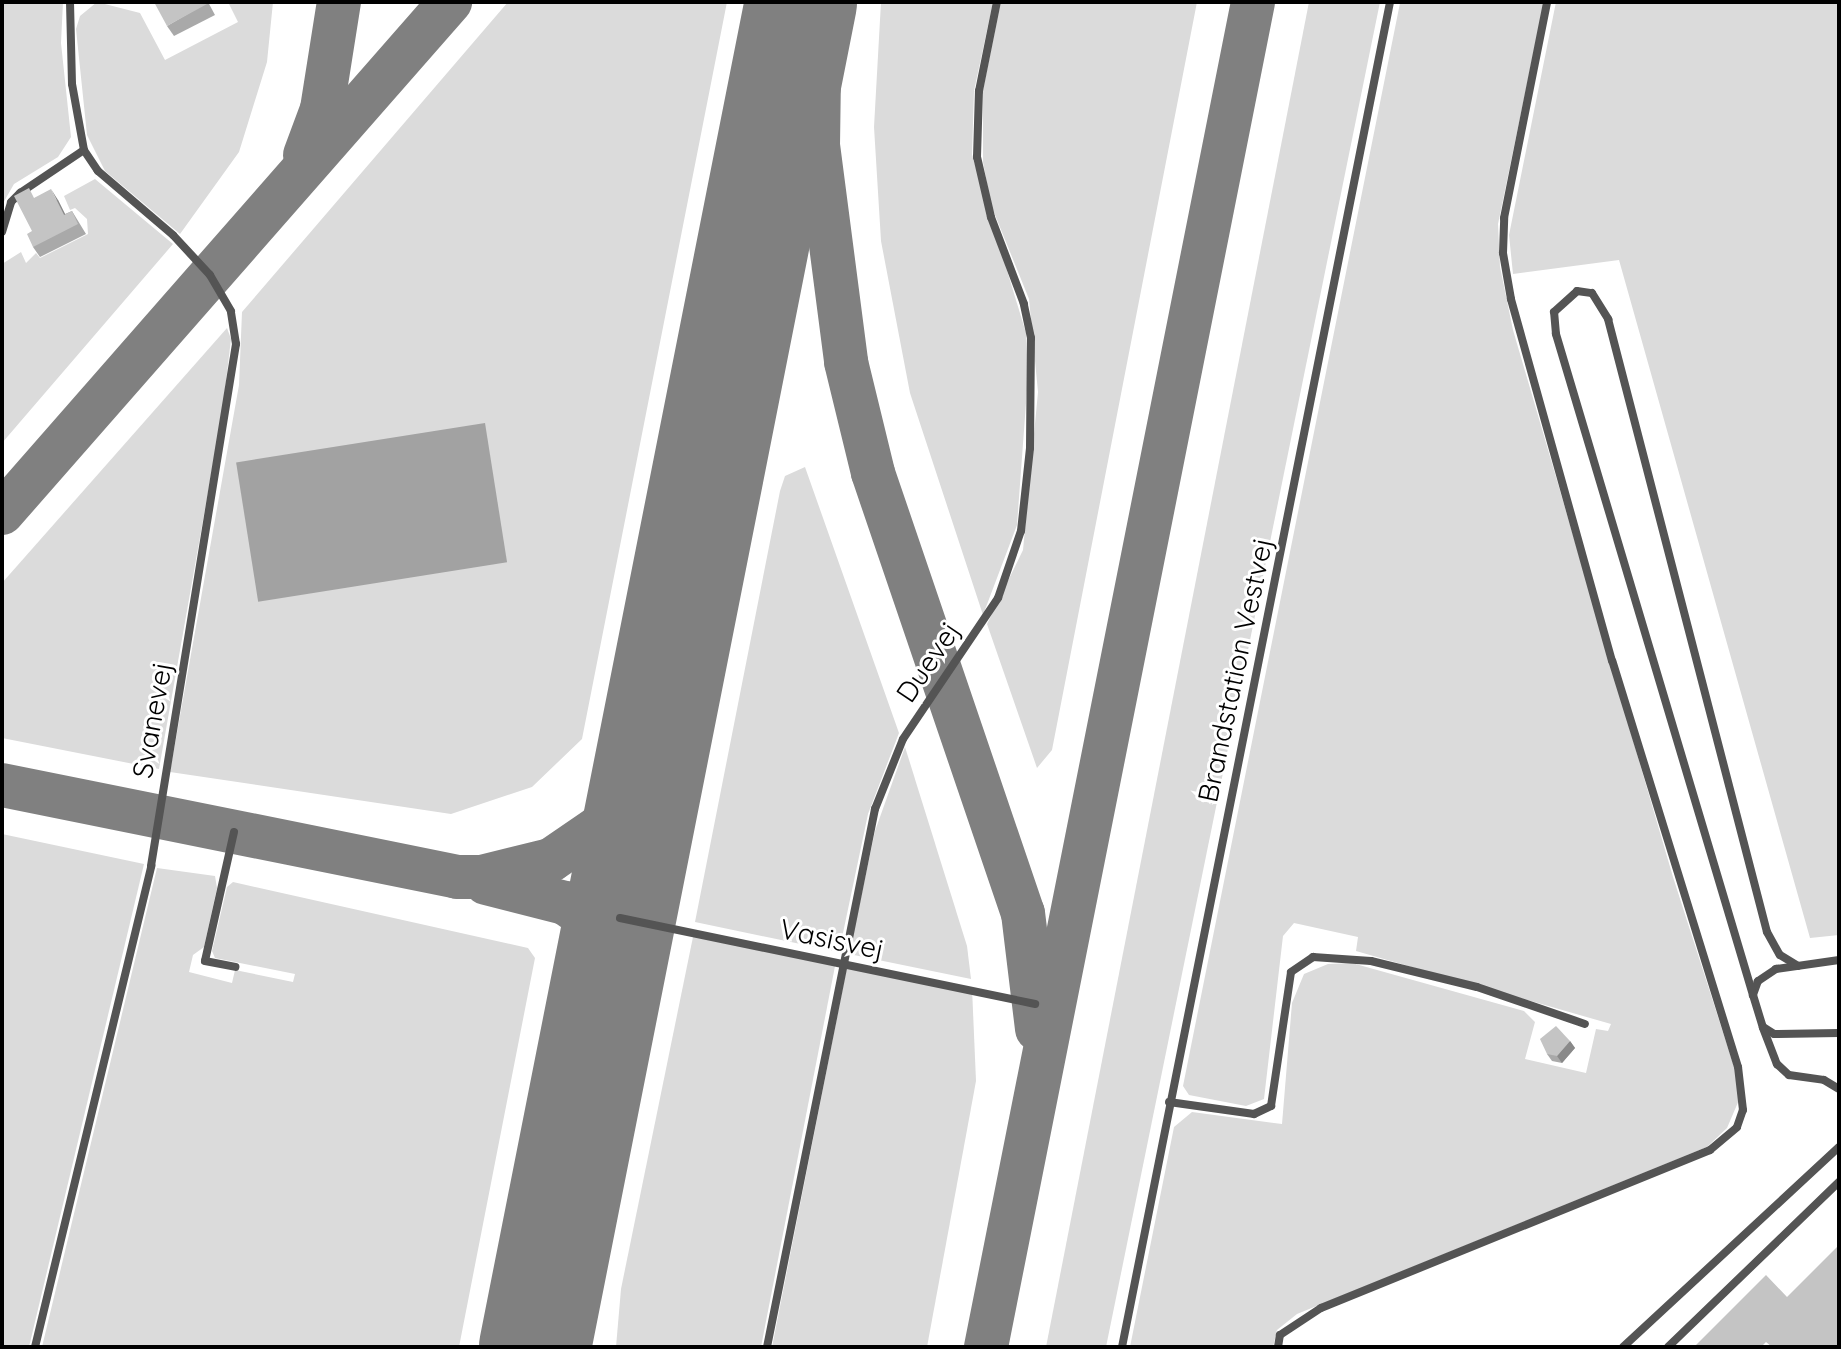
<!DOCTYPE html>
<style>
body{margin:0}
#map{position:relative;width:1841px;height:1349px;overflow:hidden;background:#fff;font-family:Quicksand,sans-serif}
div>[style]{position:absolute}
.green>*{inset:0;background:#dbdbdb}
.water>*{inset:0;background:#a2a2a2;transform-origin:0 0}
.taxiway>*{height:44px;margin:-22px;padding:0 22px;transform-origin:22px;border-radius:22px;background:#808080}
.runway>*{height:112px;margin:-56px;padding:0 56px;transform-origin:56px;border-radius:56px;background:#808080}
.service>*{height:8px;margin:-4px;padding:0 4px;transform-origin:4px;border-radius:4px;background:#545454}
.wall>*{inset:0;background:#a9a9a9}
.shaded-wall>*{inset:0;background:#898989}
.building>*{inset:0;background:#c4c4c4}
span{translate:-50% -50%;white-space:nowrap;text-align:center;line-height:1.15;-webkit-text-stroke:6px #fff;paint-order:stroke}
.street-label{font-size:28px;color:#000}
.frame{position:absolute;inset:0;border:4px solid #000;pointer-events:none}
</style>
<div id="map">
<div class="green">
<i style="clip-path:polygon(2px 2px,63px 2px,61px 43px,71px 137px,58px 157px,14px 184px,2px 205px)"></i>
<i style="clip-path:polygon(97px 2px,140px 13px,165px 60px,238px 22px,228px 2px,273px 2px,267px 62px,239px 152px,180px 234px,105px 171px,87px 135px,76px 29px,80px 16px)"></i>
<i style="clip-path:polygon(508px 2px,727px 2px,582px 739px,532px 787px,451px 814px,170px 772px,239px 385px,242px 312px)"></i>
<i style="clip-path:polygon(881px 2px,993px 2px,974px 91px,972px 155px,1026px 333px,1028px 376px,1017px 525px,983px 615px,910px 393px,881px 241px,874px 127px)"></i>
<i style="clip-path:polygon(1001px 2px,1197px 2px,1052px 750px,1037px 768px,987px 624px,1023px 550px,1038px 392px,1029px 299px,991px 205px,983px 162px,983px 90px)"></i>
<i style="clip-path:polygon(1309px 2px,1380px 2px,1106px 1347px,1046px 1347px)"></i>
<i style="clip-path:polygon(1544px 2px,1498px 224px,1500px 267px,1513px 330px,1673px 877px,1738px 1079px,1739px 1100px,1727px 1128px,1707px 1147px,1297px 1314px,1277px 1330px,1273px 1347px,1130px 1347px,1174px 1127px,1192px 1112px,1282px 1124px,1292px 1003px,1304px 974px,1328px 964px,1352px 963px,1524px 1011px,1535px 1022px,1525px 1059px,1586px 1073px,1596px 1029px,1608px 1031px,1611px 1024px,1356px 951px,1358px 937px,1294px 923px,1283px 936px,1264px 1099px,1246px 1106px,1189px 1095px,1183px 1086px,1400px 3px)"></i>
<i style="clip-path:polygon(1556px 2px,1839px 2px,1839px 935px,1810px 938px,1619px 260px,1513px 274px,1509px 235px)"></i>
<i style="clip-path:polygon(95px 179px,173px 244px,2px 443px,2px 264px,21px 252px,26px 263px,36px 253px,40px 258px,88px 234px,87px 219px,75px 208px,70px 210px,64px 196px)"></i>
<i style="clip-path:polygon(227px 328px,231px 339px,223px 407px,159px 769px,2px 738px,2px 583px)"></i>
<i style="clip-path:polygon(805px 467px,899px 733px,868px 814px,839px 952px,695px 922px,780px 491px,785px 476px)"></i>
<i style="clip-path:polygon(905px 747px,967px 946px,971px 979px,849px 954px,875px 831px)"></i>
<i style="clip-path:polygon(2px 834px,144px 864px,29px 1347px,2px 1347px)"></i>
<i style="clip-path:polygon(157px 868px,215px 876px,217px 888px,204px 947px,193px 955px,189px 972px,232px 983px,235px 970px,293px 982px,295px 974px,215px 958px,212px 951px,227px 887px,233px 882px,528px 948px,535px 958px,459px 1347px,42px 1347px)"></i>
<i style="clip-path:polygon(694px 932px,836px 961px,761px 1347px,616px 1347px,621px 1289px)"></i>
<i style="clip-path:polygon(848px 962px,972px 988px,976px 1081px,927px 1347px,772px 1347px)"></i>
</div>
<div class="water">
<i style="left:485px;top:423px;width:141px;height:252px;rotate:81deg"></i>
</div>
<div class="taxiway">
<i style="left:820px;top:2px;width:143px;rotate:90.8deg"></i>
<i style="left:818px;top:145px;width:219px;rotate:82.6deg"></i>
<i style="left:846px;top:362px;width:114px;rotate:76.3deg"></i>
<i style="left:873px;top:473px;width:465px;rotate:71.2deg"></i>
<i style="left:1023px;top:913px;width:117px;rotate:83.1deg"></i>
<i style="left:305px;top:155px;width:49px;rotate:-69.7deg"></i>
<i style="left:322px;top:109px;width:108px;rotate:-81deg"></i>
<i style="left:2px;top:513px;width:680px;rotate:-48.76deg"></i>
<i style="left:2px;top:785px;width:464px;rotate:11.4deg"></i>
<i style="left:457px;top:877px;width:24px"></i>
<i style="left:481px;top:877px;width:72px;rotate:-13.7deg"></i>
<i style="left:551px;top:860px;width:58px;rotate:-34.5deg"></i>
<i style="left:599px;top:827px;width:51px;rotate:-51.3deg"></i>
<i style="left:631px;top:787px;width:52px;rotate:-62.4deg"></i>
<i style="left:486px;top:883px;width:81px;rotate:14.2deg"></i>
<i style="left:565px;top:903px;width:24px;rotate:35deg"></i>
<i style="left:585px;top:917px;width:40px;rotate:58deg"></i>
<i style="left:606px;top:951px;width:24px;rotate:83deg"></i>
<i style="left:539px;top:1328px;width:19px;rotate:87deg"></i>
<i style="left:986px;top:1347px;width:1371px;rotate:-78.77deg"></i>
</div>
<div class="runway">
<i style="left:535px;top:1347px;width:1371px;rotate:-78.81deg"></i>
</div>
<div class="service">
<i style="left:2px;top:232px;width:31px;rotate:-73deg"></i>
<i style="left:11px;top:202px;width:13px;rotate:-45deg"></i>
<i style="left:20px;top:193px;width:77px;rotate:-33.9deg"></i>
<i style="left:234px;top:832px;width:132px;rotate:102.7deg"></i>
<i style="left:205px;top:961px;width:31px;rotate:11deg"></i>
<i style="left:620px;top:918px;width:424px;rotate:11.7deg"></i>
<i style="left:1839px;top:960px;width:64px;rotate:171.9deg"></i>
<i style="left:1776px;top:969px;width:22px;rotate:146deg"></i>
<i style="left:1758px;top:981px;width:15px;rotate:110deg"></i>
<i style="left:1753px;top:995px;width:34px;rotate:73deg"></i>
<i style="left:1763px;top:1027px;width:13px;rotate:32deg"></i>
<i style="left:1774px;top:1034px;width:65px;rotate:-0.9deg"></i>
<i style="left:1753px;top:995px;width:690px;rotate:-106.6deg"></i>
<i style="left:1556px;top:334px;width:22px;rotate:-95deg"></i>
<i style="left:1554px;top:312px;width:31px;rotate:-42deg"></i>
<i style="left:1577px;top:291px;width:15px;rotate:8deg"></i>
<i style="left:1592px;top:293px;width:31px;rotate:58deg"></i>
<i style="left:1608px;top:319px;width:633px;rotate:75.46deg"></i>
<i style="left:1767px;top:932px;width:26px;rotate:61deg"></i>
<i style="left:1780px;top:955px;width:21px;rotate:31deg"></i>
<i style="left:1763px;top:1028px;width:39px;rotate:69deg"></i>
<i style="left:1777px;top:1064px;width:16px;rotate:43deg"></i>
<i style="left:1789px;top:1075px;width:35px;rotate:8deg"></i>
<i style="left:1824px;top:1080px;width:17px;rotate:31deg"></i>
<i style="left:1169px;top:1102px;width:86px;rotate:8deg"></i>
<i style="left:1254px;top:1114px;width:19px;rotate:-25deg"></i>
<i style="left:1271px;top:1106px;width:135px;rotate:-81.5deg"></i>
<i style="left:1291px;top:972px;width:27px;rotate:-34deg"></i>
<i style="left:1313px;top:957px;width:58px;rotate:3.9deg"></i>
<i style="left:1371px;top:961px;width:109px;rotate:13.8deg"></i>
<i style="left:1477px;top:987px;width:114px;rotate:18.9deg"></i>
<i style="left:35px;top:1347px;width:495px;rotate:-76.4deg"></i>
<i style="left:151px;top:866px;width:529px;rotate:-80.75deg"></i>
<i style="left:236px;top:344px;width:33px;rotate:-99deg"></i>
<i style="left:231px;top:311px;width:42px;rotate:-120.3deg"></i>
<i style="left:210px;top:275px;width:54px;rotate:-132.8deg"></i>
<i style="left:173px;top:235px;width:99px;rotate:-139.5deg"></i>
<i style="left:98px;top:171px;width:25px;rotate:-124deg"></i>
<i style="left:84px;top:150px;width:67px;rotate:-100.3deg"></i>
<i style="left:72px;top:84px;width:82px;rotate:-91.4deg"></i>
<i style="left:767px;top:1347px;width:549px;rotate:-78.65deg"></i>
<i style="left:875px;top:809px;width:75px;rotate:-68.2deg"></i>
<i style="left:903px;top:739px;width:170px;rotate:-56deg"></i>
<i style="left:998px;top:598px;width:71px;rotate:-71.1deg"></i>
<i style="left:1021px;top:531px;width:83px;rotate:-83.8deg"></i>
<i style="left:1030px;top:448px;width:110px;rotate:-89.5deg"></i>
<i style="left:1031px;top:338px;width:35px;rotate:-102deg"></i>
<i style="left:1024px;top:304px;width:93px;rotate:-110.8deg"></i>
<i style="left:991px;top:217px;width:62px;rotate:-103.1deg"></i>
<i style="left:977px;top:157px;width:66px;rotate:-88.3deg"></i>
<i style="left:979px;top:91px;width:91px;rotate:-78.6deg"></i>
<i style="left:1122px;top:1347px;width:1371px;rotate:-78.73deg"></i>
<i style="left:1278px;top:1347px;width:12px;rotate:-81deg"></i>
<i style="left:1280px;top:1335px;width:49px;rotate:-33.4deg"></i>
<i style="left:1321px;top:1308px;width:420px;rotate:-22.1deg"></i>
<i style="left:1710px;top:1150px;width:35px;rotate:-40deg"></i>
<i style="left:1737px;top:1127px;width:18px;rotate:-71deg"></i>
<i style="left:1743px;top:1110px;width:43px;rotate:-96.6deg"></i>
<i style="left:1738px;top:1067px;width:425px;rotate:-107.2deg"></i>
<i style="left:1612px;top:661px;width:376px;rotate:-105.6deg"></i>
<i style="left:1511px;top:299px;width:47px;rotate:-99.9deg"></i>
<i style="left:1503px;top:253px;width:35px;rotate:-88deg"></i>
<i style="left:1504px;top:218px;width:220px;rotate:-78.7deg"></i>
<i style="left:1623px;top:1347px;width:294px;rotate:-42.8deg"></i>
<i style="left:1668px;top:1347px;width:238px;rotate:-44deg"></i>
</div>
<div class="wall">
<i style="clip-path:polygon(208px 2px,215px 15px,174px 36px,167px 26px)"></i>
<i style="clip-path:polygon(36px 197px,58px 200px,65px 214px,72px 211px,86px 234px,40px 257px,33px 247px,32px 231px)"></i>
<i style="clip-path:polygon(1570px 1041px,1575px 1048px,1562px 1063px,1552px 1061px,1547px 1054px)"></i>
</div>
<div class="shaded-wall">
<i style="clip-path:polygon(51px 189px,58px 200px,71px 226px,64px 215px)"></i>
<i style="clip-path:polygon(1570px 1041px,1575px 1048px,1562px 1063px,1557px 1056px)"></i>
</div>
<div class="building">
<i style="clip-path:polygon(154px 2px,206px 2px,207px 4px,167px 26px)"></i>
<i style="clip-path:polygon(29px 188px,34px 198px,51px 189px,64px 215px,72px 211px,78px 224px,33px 247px,27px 234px,32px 231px,14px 196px)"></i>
<i style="clip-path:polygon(1556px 1026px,1570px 1041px,1557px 1056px,1547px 1054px,1540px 1039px)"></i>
<i style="clip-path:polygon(1839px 1245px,1839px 1347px,1832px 1346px,1831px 1347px,1772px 1347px,1766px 1342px,1761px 1347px,1694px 1347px,1766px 1275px,1787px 1297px)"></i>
</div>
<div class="street-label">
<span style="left:928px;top:662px;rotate:-56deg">Duevej</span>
<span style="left:1235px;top:670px;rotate:-78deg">Brandstation Vestvej</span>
<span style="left:152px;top:720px;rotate:-80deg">Svanevej</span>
<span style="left:832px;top:939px;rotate:12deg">Vasisvej</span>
</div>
<div class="frame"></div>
</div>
